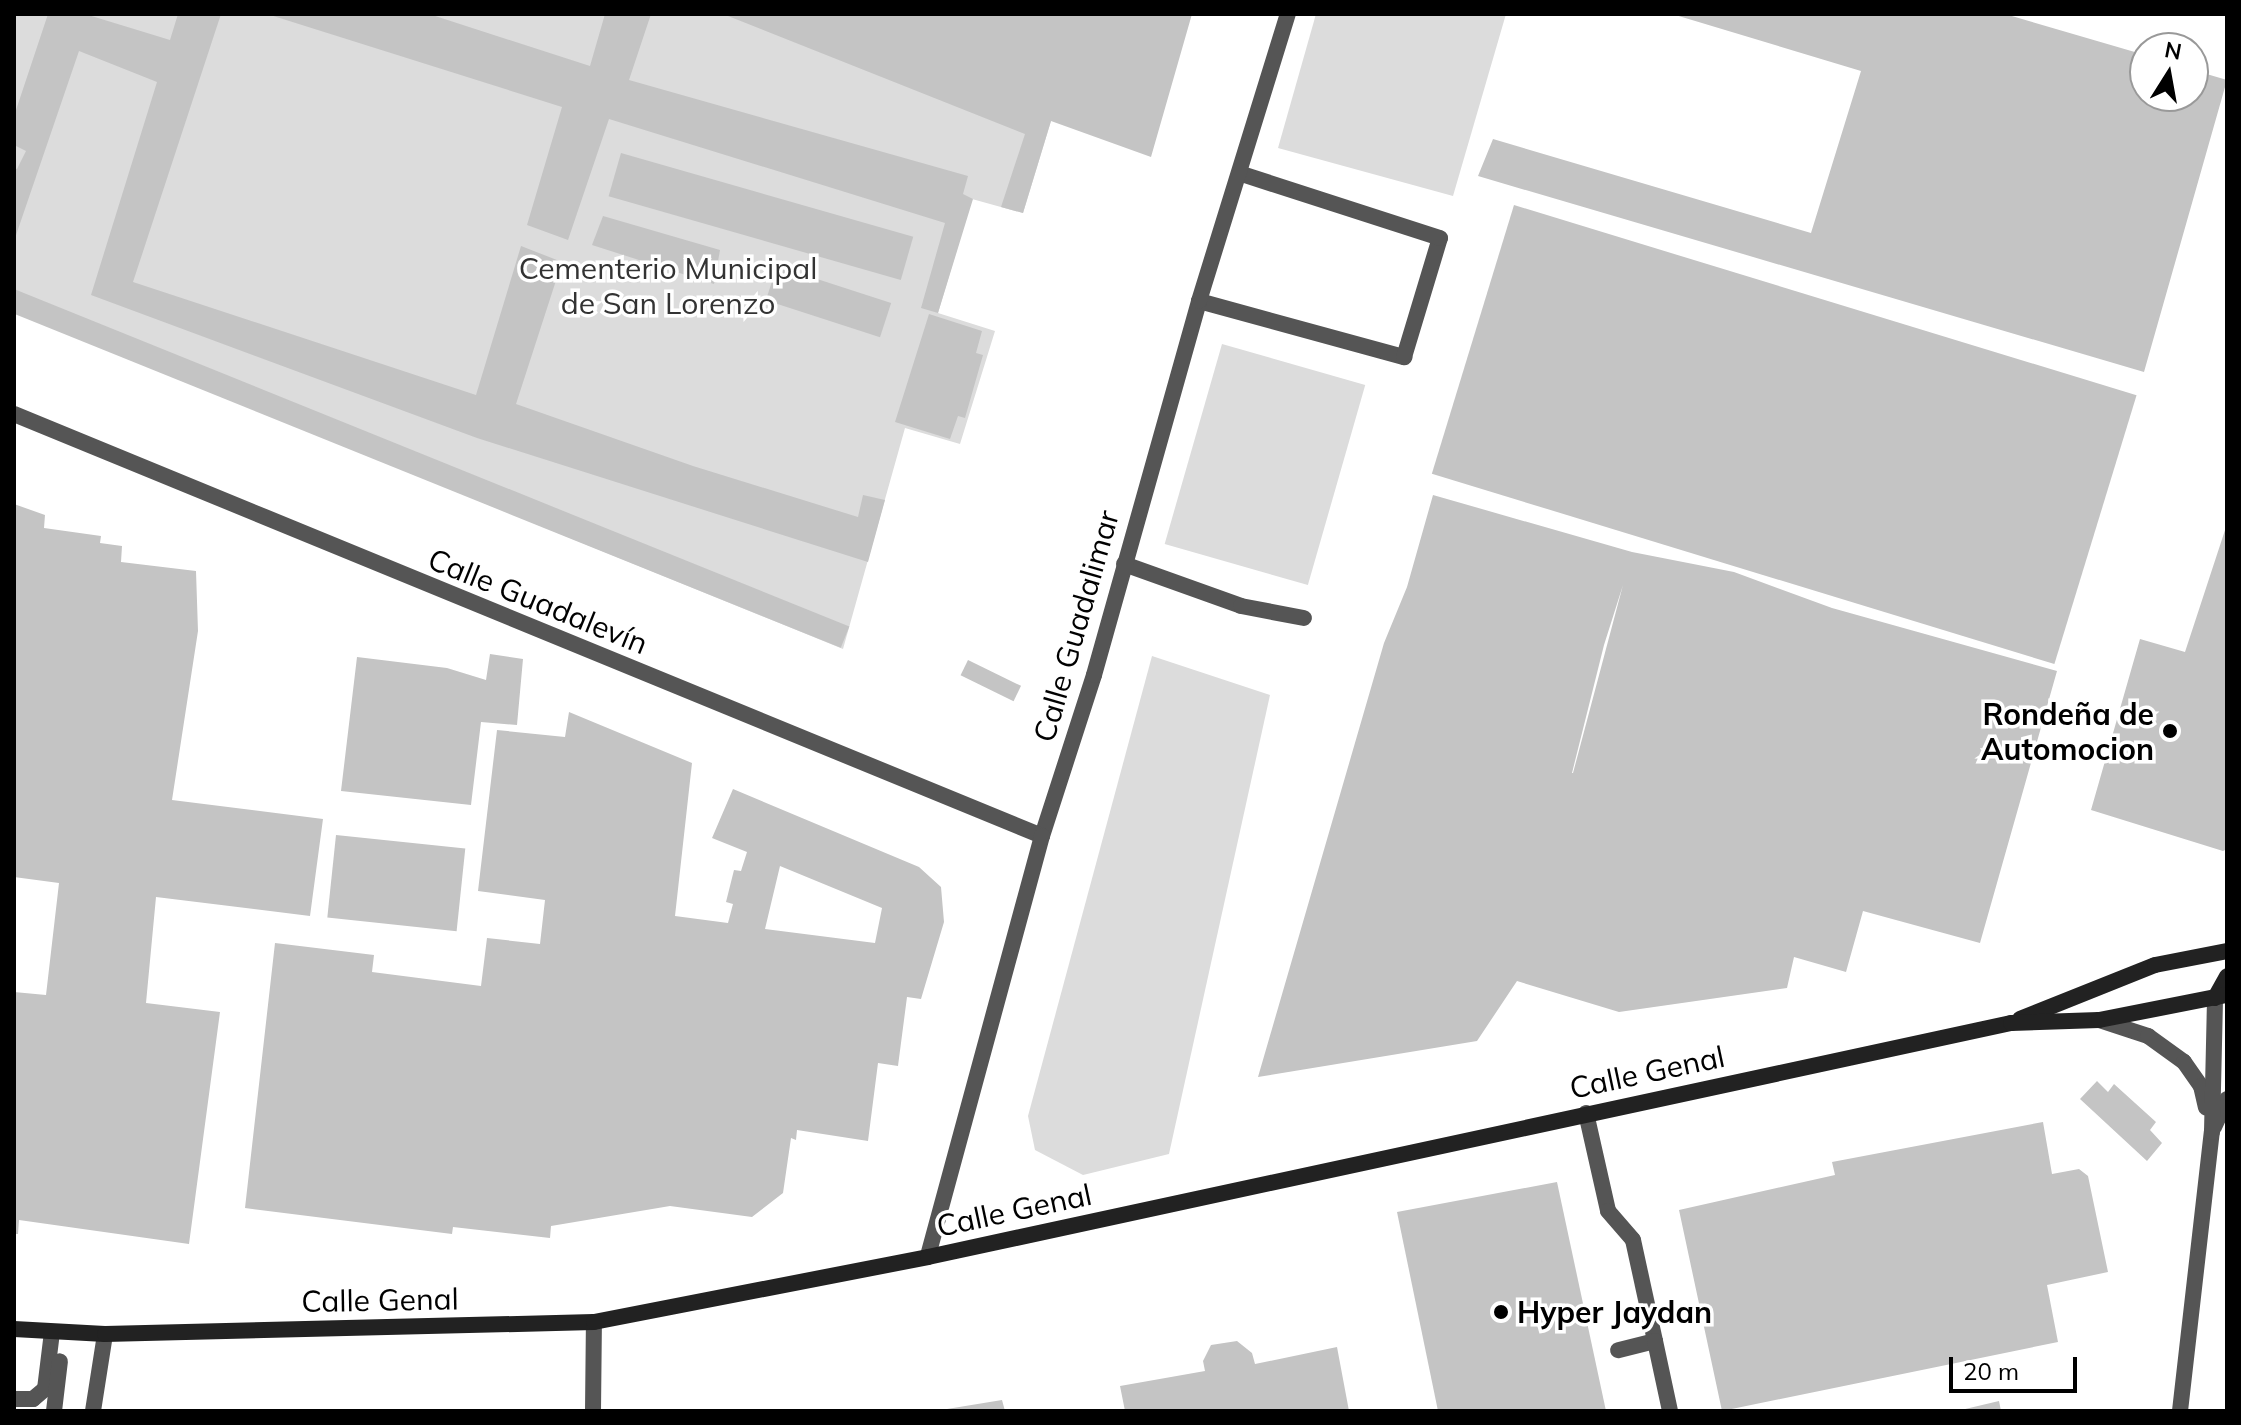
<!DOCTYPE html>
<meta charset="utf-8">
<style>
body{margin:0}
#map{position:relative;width:2241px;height:1425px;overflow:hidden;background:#fff;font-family:Mulish,sans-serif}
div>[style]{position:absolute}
.green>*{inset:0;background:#dcdcdc;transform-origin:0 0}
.building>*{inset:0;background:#c4c4c4;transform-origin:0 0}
.service>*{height:16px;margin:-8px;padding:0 8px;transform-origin:8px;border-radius:8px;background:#555}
.minor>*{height:16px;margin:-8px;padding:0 8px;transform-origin:8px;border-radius:8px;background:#555}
.tertiary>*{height:16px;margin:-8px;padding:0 8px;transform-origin:8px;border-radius:8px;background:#555}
.secondary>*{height:16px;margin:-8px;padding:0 8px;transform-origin:8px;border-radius:8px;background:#222}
.dots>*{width:22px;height:22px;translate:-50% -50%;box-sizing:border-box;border:4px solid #fff;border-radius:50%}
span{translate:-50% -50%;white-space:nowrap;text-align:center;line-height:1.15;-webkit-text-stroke:7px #fff;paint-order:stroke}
.park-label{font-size:30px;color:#333}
.street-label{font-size:30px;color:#000}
.poi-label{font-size:30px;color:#000;font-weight:700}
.right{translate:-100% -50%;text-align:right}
.left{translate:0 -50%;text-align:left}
.frame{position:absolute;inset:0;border:16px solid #000;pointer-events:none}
.north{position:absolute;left:2129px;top:32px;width:80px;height:80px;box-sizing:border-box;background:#fff;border:2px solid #999;border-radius:50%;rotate:11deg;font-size:22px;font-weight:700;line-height:32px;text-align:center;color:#000}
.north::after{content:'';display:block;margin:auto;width:28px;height:36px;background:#000;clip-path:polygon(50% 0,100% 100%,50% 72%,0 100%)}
.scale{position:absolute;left:1949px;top:1357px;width:128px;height:36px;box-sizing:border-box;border:4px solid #000;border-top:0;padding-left:10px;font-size:24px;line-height:28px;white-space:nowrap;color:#000;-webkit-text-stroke:6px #fff;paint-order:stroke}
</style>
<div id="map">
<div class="green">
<i style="clip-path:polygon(14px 14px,779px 14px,1051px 121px,1023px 213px,972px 199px,938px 313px,995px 331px,960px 444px,905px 428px,843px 649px,14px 312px)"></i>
<i style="clip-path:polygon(1316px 14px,1506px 14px,1453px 196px,1278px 148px)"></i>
<i style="left:1222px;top:344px;width:149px;height:208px;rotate:16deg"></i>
<i style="clip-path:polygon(1152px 656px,1270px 695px,1169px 1154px,1083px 1175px,1035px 1150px,1028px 1116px)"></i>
</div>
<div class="building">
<i style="clip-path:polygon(48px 14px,85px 14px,170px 40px,178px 14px,221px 14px,133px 282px,476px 395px,521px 246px,562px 262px,516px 404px,693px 466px,858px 517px,863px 495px,885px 500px,868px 562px,477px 438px,91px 295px,157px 82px,79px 51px,14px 241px,14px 168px,17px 169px,26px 151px,14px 145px,14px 116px)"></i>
<i style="clip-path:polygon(267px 14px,429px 14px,590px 66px,605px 14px,651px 14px,629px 80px,968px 176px,963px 194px,973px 199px,938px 313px,921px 308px,945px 223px,609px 119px,568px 240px,527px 225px,562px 107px)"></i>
<i style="clip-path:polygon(723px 14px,1192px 14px,1151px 157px,1051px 121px,1023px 213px,1001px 207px,1025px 134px)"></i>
<i style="clip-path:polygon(1672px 14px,2005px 14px,2145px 55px,2145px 96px,2193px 96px,2193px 70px,2227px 80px,2144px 372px,1478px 176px,1493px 139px,1811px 233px,1861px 71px)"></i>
<i style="left:621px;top:153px;width:304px;height:45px;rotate:16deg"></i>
<i style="left:1514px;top:205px;width:651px;height:281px;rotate:17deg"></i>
<i style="clip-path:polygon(603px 216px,720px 250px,714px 284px,592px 245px)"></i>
<i style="left:777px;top:266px;width:120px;height:36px;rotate:18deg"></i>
<i style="left:14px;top:289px;width:901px;height:23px;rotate:22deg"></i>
<i style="clip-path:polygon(929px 314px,982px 331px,976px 353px,983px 355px,965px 418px,958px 416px,950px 439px,895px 422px)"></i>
<i style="clip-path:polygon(evenodd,1433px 495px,1632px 552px,1734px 572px,1832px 608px,2057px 671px,1980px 943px,1863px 911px,1846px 972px,1794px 957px,1787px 988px,1619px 1012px,1517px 981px,1477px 1041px,1258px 1077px,1384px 643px,1407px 587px,1433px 495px,1623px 585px,1573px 773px,1572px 773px,1604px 645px,1623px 585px)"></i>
<i style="clip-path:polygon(14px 504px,45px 515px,44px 528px,101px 536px,100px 543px,122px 546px,121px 562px,196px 571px,198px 631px,172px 800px,323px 819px,310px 916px,156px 897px,146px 1003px,220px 1012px,189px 1244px,19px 1220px,18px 1234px,14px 1234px,14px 992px,46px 995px,59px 883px,14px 877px)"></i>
<i style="clip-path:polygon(2227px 524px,2227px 849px,2223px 851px,2091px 810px,2140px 639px,2185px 652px)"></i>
<i style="clip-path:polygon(490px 654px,523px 659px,517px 725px,481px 722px,471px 805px,341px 791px,357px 657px,447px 668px,486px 680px)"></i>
<i style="left:968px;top:660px;width:59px;height:17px;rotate:26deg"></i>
<i style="clip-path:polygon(evenodd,569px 712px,692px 763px,675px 916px,728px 923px,733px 904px,726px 902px,734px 870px,741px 871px,747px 852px,712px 838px,733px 789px,919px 867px,941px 887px,944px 922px,921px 999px,907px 997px,898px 1066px,878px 1063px,868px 1141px,797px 1130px,796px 1140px,791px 1138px,783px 1193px,752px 1217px,670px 1206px,551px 1226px,550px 1238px,453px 1227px,452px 1234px,245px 1208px,275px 943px,374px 955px,372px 972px,481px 986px,487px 938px,540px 944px,545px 900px,478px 891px,497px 730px,565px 737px,569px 712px,780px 866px,882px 908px,875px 943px,765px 929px,780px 866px)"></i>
<i style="left:336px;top:835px;width:130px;height:83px;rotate:6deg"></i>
<i style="clip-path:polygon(2097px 1081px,2108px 1092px,2114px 1084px,2156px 1122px,2150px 1130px,2162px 1143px,2147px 1161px,2080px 1099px)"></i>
<i style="clip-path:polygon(2043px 1122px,2052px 1174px,2079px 1169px,2088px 1176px,2108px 1272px,2047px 1285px,2058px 1342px,1722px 1411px,1679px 1210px,1835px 1175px,1832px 1162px)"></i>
<i style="clip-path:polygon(1557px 1182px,1606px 1411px,1438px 1411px,1397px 1212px)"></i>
<i style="clip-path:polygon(1237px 1341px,1252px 1353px,1255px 1364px,1337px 1347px,1349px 1411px,1125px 1411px,1120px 1386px,1205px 1371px,1203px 1361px,1211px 1345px)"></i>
<i style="clip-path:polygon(1002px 1400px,1005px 1411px,947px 1411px,947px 1409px)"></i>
<i style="clip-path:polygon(1999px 1401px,2001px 1411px,1961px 1411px,1961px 1410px)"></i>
</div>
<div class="service">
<i style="left:1586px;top:1113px;width:100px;rotate:77.3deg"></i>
<i style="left:1608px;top:1211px;width:38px;rotate:49deg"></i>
<i style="left:1633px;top:1240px;width:103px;rotate:77.7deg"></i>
<i style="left:1655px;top:1341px;width:38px;rotate:166deg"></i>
<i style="left:1655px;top:1341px;width:72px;rotate:77.9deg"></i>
<i style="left:14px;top:1399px;width:19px"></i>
<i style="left:33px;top:1399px;width:16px;rotate:-40deg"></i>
<i style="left:45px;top:1389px;width:57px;rotate:-83deg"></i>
<i style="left:54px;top:1411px;width:50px;rotate:-83.2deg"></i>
<i style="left:93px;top:1411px;width:78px;rotate:-81.1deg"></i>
<i style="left:593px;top:1411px;width:89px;rotate:-89.4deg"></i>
</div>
<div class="minor">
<i style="left:1199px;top:301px;width:213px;rotate:15.3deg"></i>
<i style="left:1404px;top:357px;width:124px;rotate:-73.2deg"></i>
<i style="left:1440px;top:238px;width:211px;rotate:-162.1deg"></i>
<i style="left:1124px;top:564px;width:124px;rotate:19.7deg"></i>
<i style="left:1241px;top:606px;width:64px;rotate:10.8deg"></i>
<i style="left:1042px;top:836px;width:169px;rotate:-72.1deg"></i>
<i style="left:1094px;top:675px;width:388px;rotate:-74.3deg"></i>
<i style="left:1199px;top:301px;width:300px;rotate:-72.8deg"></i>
</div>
<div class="tertiary">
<i style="left:14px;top:414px;width:1111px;rotate:22.32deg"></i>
<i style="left:1042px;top:836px;width:436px;rotate:105.2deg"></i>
<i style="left:2099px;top:1020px;width:52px;rotate:18.1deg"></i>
<i style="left:2148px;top:1036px;width:44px;rotate:35.8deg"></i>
<i style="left:2184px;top:1062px;width:29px;rotate:55deg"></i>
<i style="left:2201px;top:1086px;width:22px;rotate:77deg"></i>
<i style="left:2214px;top:1127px;width:31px;rotate:-65deg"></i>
<i style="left:2180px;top:1411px;width:281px;rotate:-83.5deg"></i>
<i style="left:2212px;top:1132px;width:134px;rotate:-88.7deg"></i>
</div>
<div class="secondary">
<i style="left:2215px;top:998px;width:25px;rotate:-61deg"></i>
<i style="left:2020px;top:1019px;width:145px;rotate:-21.8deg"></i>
<i style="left:2155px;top:965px;width:73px;rotate:-11deg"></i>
<i style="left:14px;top:1329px;width:91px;rotate:3.1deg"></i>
<i style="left:105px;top:1334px;width:489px;rotate:-1.4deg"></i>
<i style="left:594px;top:1322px;width:340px;rotate:-11deg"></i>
<i style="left:928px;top:1257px;width:1108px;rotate:-12.19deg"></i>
<i style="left:2011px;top:1023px;width:88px;rotate:-2deg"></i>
<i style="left:2099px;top:1020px;width:130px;rotate:-11.1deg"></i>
</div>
<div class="dots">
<i style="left:2170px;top:731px;background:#000"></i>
<i style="left:1501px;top:1312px;background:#000"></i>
</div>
<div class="park-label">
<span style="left:668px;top:285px">Cementerio Municipal<br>de San Lorenzo</span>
</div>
<div class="street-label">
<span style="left:538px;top:601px;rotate:22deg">Calle Guadalevín</span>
<span style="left:1076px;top:626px;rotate:-74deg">Calle Guadalimar</span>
<span style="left:1647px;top:1072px;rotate:-12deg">Calle Genal</span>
<span style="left:1014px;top:1210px;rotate:-12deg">Calle Genal</span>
<span style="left:380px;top:1300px;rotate:-1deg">Calle Genal</span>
</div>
<div class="poi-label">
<span class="right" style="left:2154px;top:731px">Rondeña de<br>Automocion</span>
<span class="left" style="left:1517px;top:1312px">Hyper Jaydan</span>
</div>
<div class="frame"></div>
<div class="north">N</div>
<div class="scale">20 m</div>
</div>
